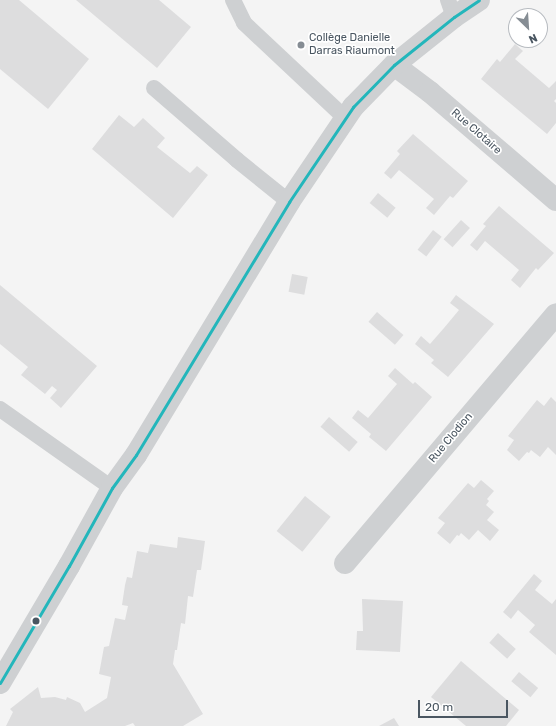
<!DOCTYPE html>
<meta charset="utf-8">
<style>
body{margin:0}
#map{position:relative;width:556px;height:726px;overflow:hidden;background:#f4f4f4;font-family:Rubik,sans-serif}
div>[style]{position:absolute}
.building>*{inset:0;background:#ddddde;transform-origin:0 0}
.lane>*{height:16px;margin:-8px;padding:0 8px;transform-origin:8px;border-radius:8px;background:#ced0d2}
.street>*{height:22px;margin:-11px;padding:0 11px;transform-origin:11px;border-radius:11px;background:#ced0d2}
.bus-1>*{height:3px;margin:-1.5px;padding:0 1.5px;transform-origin:1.5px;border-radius:1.5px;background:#23b6bb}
.dots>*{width:11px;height:11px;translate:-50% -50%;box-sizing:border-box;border:2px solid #fff;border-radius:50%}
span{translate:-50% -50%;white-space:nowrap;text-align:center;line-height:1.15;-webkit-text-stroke:3.5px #fff;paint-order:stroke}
.poi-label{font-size:11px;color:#4a5661}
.left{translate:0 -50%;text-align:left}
.street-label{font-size:11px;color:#4a5661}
.north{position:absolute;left:508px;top:8px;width:40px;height:40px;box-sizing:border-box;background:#fff;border:1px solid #b7bbc0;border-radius:50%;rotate:155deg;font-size:11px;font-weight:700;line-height:16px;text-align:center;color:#4a5661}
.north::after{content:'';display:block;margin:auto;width:14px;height:18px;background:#868d94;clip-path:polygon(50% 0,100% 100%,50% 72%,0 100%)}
.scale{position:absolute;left:418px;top:700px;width:90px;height:18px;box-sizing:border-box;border:2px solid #4a5661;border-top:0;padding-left:5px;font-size:12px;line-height:14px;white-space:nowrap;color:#4a5661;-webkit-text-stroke:3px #fff;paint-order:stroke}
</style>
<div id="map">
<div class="building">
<i style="clip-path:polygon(0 0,19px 0,89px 59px,48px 109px,0 69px)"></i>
<i style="clip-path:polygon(76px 0,159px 0,191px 27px,157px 68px)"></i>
<i style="clip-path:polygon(515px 44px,523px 51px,515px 59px,549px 88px,556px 81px,556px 99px,554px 101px,556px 103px,556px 123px,547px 134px,481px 79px,497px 59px,500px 62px)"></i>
<i style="clip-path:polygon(119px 115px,134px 127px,143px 118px,165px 138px,157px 147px,190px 173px,197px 166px,208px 175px,173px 218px,92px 149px)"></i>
<i style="clip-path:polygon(413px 134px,468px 181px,453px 198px,450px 196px,434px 215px,426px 208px,434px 199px,399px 170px,391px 179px,384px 173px,400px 154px,397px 151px)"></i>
<i style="left:378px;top:193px;width:23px;height:13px;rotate:40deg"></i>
<i style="clip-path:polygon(499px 206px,554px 253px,538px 270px,536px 268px,520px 288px,511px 280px,519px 270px,485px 241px,477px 251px,470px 245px,486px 226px,483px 224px)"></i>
<i style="left:461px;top:220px;width:12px;height:26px;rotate:42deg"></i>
<i style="left:433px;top:230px;width:11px;height:25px;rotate:38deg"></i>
<i style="left:292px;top:274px;width:16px;height:18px;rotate:11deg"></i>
<i style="clip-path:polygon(0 285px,97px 366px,61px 408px,50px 398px,57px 390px,52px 386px,45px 394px,21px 375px,28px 367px,0 344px)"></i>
<i style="clip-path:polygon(456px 295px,494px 324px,448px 377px,431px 363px,434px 360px,415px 344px,421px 336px,430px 344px,444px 328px,459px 310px,450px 303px)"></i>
<i style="left:377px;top:312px;width:35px;height:13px;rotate:41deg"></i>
<i style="clip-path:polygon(395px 368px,413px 384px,415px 382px,432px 397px,386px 451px,369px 437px,371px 434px,352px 418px,358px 410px,368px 418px,397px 384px,388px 376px)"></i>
<i style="clip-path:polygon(551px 397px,556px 402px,556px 455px,548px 447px,540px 457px,531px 450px,529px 453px,527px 452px,519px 461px,507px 450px,514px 440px,508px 436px,537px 400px,544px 406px)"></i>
<i style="left:329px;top:417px;width:38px;height:13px;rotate:41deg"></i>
<i style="clip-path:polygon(481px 480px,494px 491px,487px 499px,489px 501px,486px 505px,494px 512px,487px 520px,499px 530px,490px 541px,478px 530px,469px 540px,461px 533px,459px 536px,457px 535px,450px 544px,437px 533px,445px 523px,438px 518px,468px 483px,474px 488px)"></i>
<i style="left:305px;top:496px;width:33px;height:45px;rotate:39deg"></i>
<i style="clip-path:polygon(178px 537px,205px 541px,201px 570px,197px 570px,193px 597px,188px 596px,185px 624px,181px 623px,177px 650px,175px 650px,173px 664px,203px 714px,183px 726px,135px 726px,133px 723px,125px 726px,6px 726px,13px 712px,10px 709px,38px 687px,41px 698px,55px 697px,66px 700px,67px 697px,80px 703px,85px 712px,107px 698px,111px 677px,99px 674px,104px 647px,109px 646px,115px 618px,125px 620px,128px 606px,122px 605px,125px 585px,127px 577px,132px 578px,137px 551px,148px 553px,150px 544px,177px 548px)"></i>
<i style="clip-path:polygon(534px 574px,542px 581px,535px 590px,552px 604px,556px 599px,556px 655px,529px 632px,535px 625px,518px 610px,511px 619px,503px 612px)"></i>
<i style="clip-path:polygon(362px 599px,403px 601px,400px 652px,356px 650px,357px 631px,363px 631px)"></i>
<i style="left:498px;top:633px;width:24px;height:13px;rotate:42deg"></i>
<i style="clip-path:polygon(461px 661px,519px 710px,506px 726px,466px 726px,431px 697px)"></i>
<i style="left:519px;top:672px;width:25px;height:12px;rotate:40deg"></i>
<i style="clip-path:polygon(394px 718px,399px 726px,379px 726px)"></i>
</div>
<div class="lane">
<i style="left:233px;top:0;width:25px;rotate:64deg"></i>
<i style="left:244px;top:23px;width:139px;rotate:43.2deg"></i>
<i style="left:448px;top:0;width:18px;rotate:71deg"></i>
<i style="left:154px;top:88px;width:110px;rotate:40.9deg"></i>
<i style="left:237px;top:160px;width:67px;rotate:38.9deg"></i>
<i style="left:0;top:409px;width:137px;rotate:35.2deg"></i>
</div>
<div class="street">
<i style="left:394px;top:65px;width:45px;rotate:36.9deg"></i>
<i style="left:430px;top:92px;width:166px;rotate:40.6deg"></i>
<i style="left:345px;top:563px;width:326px;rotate:-49.7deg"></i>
<i style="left:0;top:683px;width:136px;rotate:-59.5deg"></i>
<i style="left:69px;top:566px;width:89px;rotate:-61.1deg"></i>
<i style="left:112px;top:488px;width:41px;rotate:-54deg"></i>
<i style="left:136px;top:455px;width:296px;rotate:-58.8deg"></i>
<i style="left:289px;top:202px;width:115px;rotate:-56deg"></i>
<i style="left:353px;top:107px;width:59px;rotate:-45.7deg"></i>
<i style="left:394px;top:65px;width:77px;rotate:-38.7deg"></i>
<i style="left:454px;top:17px;width:30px;rotate:-34deg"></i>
</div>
<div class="bus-1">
<i style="left:0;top:683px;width:136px;rotate:-59.5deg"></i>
<i style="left:69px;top:566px;width:89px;rotate:-61.1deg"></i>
<i style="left:112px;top:488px;width:41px;rotate:-54deg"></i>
<i style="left:136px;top:455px;width:296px;rotate:-58.8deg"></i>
<i style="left:289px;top:202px;width:115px;rotate:-56deg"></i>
<i style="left:353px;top:107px;width:59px;rotate:-45.7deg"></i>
<i style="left:394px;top:65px;width:77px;rotate:-38.7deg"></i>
<i style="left:454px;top:17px;width:30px;rotate:-34deg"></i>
</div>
<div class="dots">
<i style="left:301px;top:45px;background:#868d94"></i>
<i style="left:36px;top:621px;background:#4a5661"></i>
</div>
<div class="poi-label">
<span class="left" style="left:309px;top:45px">Collège Danielle<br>Darras Riaumont</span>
</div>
<div class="street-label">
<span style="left:476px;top:132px;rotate:41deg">Rue Clotaire</span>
<span style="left:451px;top:438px;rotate:-50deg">Rue Clodion</span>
</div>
<div class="north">N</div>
<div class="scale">20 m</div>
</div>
